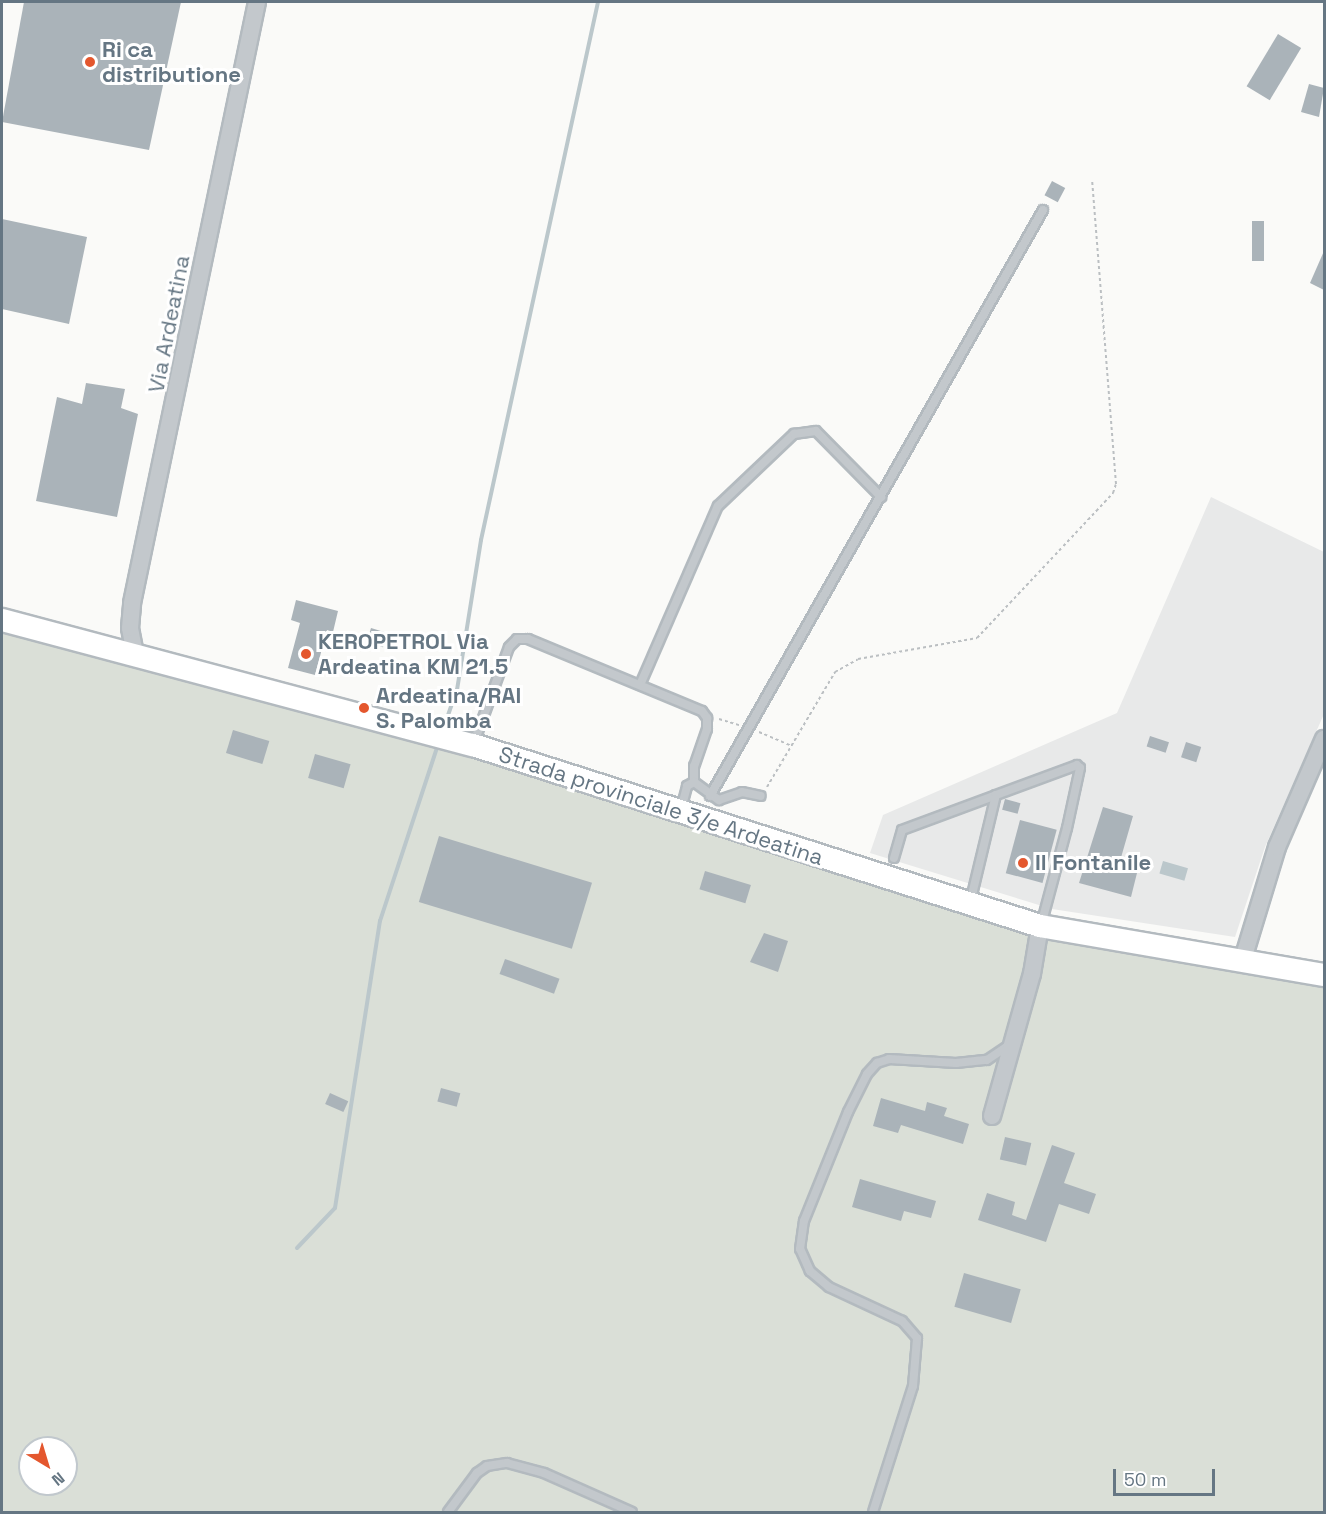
<!DOCTYPE html>
<style>
body{margin:0}
#map{position:relative;width:1326px;height:1514px;overflow:hidden;background:#fafaf8;font-family:"Space Grotesk",sans-serif}
div>[style]{position:absolute}
.built>*{inset:0;background:#e8e9e9}
.green>*{inset:0;background:#dadfd7}
.water>*{inset:0;background:#bbc7cb;transform-origin:0 0}
.stream>*{height:4px;margin:-2px;padding:0 2px;transform-origin:2px;border-radius:2px;background:#bbc7cb}
.building>*{inset:0;background:#aab3b9;transform-origin:0 0}
.path>*{height:2px;margin-top:-1px;transform-origin:0;background:repeating-linear-gradient(90deg,#bbbfc2 0 3px,transparent 0 6px)}
.roads{filter:drop-shadow(2px 0 #b3babf) drop-shadow(-2px 0 #b3babf) drop-shadow(0 2px #b3babf) drop-shadow(0 -2px #b3babf)}
.lane>*{height:8px;margin:-4px;padding:0 4px;transform-origin:4px;border-radius:4px;background:#c3c8cc}
.street>*{height:16px;margin:-8px;padding:0 8px;transform-origin:8px;border-radius:8px;background:#c3c8cc}
.secondary>*{height:22px;margin:-11px;padding:0 11px;transform-origin:11px;border-radius:11px;background:#fff}
.dots>*{width:16px;height:16px;translate:-50% -50%;box-sizing:border-box;border:3px solid #fff;border-radius:50%}
span{translate:-50% -50%;white-space:nowrap;text-align:center;line-height:1.15;-webkit-text-stroke:6px #fff;paint-order:stroke}
.poi-label{font-size:22px;color:#657683;font-weight:700}
.left{translate:0 -50%;text-align:left}
.street-label{font-size:22px;color:#657683}
.frame{position:absolute;inset:0;border:3px solid #657683;pointer-events:none}
.north{position:absolute;left:18px;top:1436px;width:60px;height:60px;box-sizing:border-box;background:#fff;border:2px solid #c1c8cd;border-radius:50%;rotate:142deg;font-size:16px;font-weight:700;line-height:24px;text-align:center;color:#657683}
.north::after{content:'';display:block;margin:auto;width:21px;height:27px;background:#e4572e;clip-path:polygon(50% 0,100% 100%,50% 72%,0 100%)}
.scale{position:absolute;left:1113px;top:1469px;width:102px;height:27px;box-sizing:border-box;border:3px solid #657683;border-top:0;padding-left:8px;font-size:18px;line-height:21px;white-space:nowrap;color:#657683;-webkit-text-stroke:4px #fff;paint-order:stroke}
</style>
<div id="map">
<div class="built">
<i style="clip-path:polygon(1211px 497px,1324px 552px,1324px 714px,1265px 847px,1235px 937px,1052px 909px,870px 853px,883px 815px,1117px 713px)"></i>
</div>
<div class="green">
<i style="clip-path:polygon(evenodd,2px 620px,135px 654px,969px 905px,1324px 975px,1324px 1512px,2px 1512px,2px 620px,30px 1448px,66px 1448px,66px 1484px,30px 1484px,30px 1448px)"></i>
</div>
<div class="water">
<i style="left:1163px;top:861px;width:26px;height:13px;rotate:16deg"></i>
</div>
<div class="stream">
<i style="left:445px;top:724px;width:36px;rotate:-71deg"></i>
<i style="left:457px;top:690px;width:152px;rotate:-80.9deg"></i>
<i style="left:481px;top:540px;width:551px;rotate:-77.73deg"></i>
<i style="left:297px;top:1248px;width:55px;rotate:-46.5deg"></i>
<i style="left:335px;top:1208px;width:291px;rotate:-81.1deg"></i>
<i style="left:380px;top:921px;width:182px;rotate:-71.8deg"></i>
</div>
<div class="building">
<i style="clip-path:polygon(24px 2px,181px 2px,149px 150px,2px 122px)"></i>
<i style="left:1278px;top:34px;width:27px;height:61px;rotate:31deg"></i>
<i style="clip-path:polygon(1309px 84px,1324px 88px,1319px 117px,1301px 112px)"></i>
<i style="left:1052px;top:181px;width:15px;height:16px;rotate:28deg"></i>
<i style="clip-path:polygon(2px 219px,87px 237px,69px 324px,2px 309px)"></i>
<i style="left:1252px;top:221px;width:12px;height:40px"></i>
<i style="clip-path:polygon(1324px 251px,1324px 290px,1310px 283px)"></i>
<i style="clip-path:polygon(86px 383px,125px 389px,121px 408px,138px 414px,117px 517px,36px 501px,57px 397px,82px 404px)"></i>
<i style="clip-path:polygon(296px 600px,338px 611px,333px 632px,327px 630px,315px 675px,288px 668px,300px 623px,291px 620px)"></i>
<i style="left:371px;top:628px;width:17px;height:15px;rotate:17deg"></i>
<i style="left:233px;top:730px;width:38px;height:24px;rotate:17deg"></i>
<i style="left:1150px;top:736px;width:20px;height:11px;rotate:18deg"></i>
<i style="left:1186px;top:742px;width:16px;height:16px;rotate:18deg"></i>
<i style="left:315px;top:754px;width:37px;height:25px;rotate:16deg"></i>
<i style="left:1005px;top:799px;width:16px;height:11px;rotate:15deg"></i>
<i style="clip-path:polygon(1103px 807px,1133px 816px,1118px 868px,1137px 873px,1131px 897px,1079px 883px)"></i>
<i style="left:1020px;top:820px;width:38px;height:55px;rotate:15deg"></i>
<i style="left:439px;top:836px;width:160px;height:69px;rotate:17deg"></i>
<i style="left:705px;top:871px;width:48px;height:19px;rotate:17deg"></i>
<i style="clip-path:polygon(764px 933px,788px 941px,778px 972px,750px 962px)"></i>
<i style="left:505px;top:959px;width:58px;height:16px;rotate:20deg"></i>
<i style="left:441px;top:1088px;width:20px;height:14px;rotate:15deg"></i>
<i style="left:330px;top:1093px;width:20px;height:12px;rotate:24deg"></i>
<i style="clip-path:polygon(881px 1098px,925px 1111px,927px 1102px,947px 1108px,944px 1116px,969px 1124px,963px 1144px,901px 1125px,898px 1133px,873px 1126px)"></i>
<i style="left:1005px;top:1137px;width:27px;height:23px;rotate:13deg"></i>
<i style="clip-path:polygon(1052px 1145px,1075px 1153px,1064px 1183px,1096px 1194px,1089px 1214px,1059px 1204px,1046px 1242px,978px 1220px,987px 1193px,1015px 1202px,1012px 1215px,1026px 1220px)"></i>
<i style="clip-path:polygon(860px 1179px,936px 1201px,931px 1218px,904px 1211px,901px 1221px,852px 1207px)"></i>
<i style="left:964px;top:1273px;width:59px;height:35px;rotate:16deg"></i>
</div>
<div class="path">
<i style="left:719px;top:719px;width:21px;rotate:17deg"></i>
<i style="left:759px;top:732px;width:36px;rotate:23deg"></i>
<i style="left:767px;top:787px;width:134px;rotate:-59.4deg"></i>
<i style="left:835px;top:672px;width:26px;rotate:-29deg"></i>
<i style="left:858px;top:659px;width:121px;rotate:-10deg"></i>
<i style="left:977px;top:638px;width:199px;rotate:-46.8deg"></i>
<i style="left:1113px;top:493px;width:9px;rotate:-72deg"></i>
<i style="left:1116px;top:484px;width:305px;rotate:-94.5deg"></i>
</div>
<div class="roads">
<div class="lane">
<i style="left:640px;top:685px;width:195px;rotate:-66.5deg"></i>
<i style="left:718px;top:506px;width:105px;rotate:-43.5deg"></i>
<i style="left:794px;top:434px;width:22px;rotate:-8deg"></i>
<i style="left:816px;top:431px;width:93px;rotate:45.4deg"></i>
<i style="left:473px;top:745px;width:104px;rotate:-69.8deg"></i>
<i style="left:509px;top:647px;width:11px;rotate:-45deg"></i>
<i style="left:517px;top:639px;width:11px"></i>
<i style="left:528px;top:639px;width:188px;rotate:22.5deg"></i>
<i style="left:702px;top:711px;width:9px;rotate:54deg"></i>
<i style="left:707px;top:718px;width:11px;rotate:90deg"></i>
<i style="left:707px;top:729px;width:39px;rotate:109deg"></i>
<i style="left:694px;top:766px;width:16px;rotate:90deg"></i>
<i style="left:694px;top:782px;width:31px;rotate:36deg"></i>
<i style="left:719px;top:800px;width:24px;rotate:-19deg"></i>
<i style="left:742px;top:792px;width:19px;rotate:12deg"></i>
<i style="left:710px;top:796px;width:674px;rotate:-60.39deg"></i>
<i style="left:681px;top:809px;width:24px;rotate:-75deg"></i>
<i style="left:687px;top:786px;width:8px;rotate:-30deg"></i>
<i style="left:894px;top:858px;width:29px;rotate:-74deg"></i>
<i style="left:902px;top:830px;width:100px;rotate:-20.4deg"></i>
<i style="left:970px;top:903px;width:111px;rotate:-76.5deg"></i>
<i style="left:996px;top:795px;width:86px;rotate:-20.3deg"></i>
<i style="left:1077px;top:765px;width:4px;rotate:45deg"></i>
<i style="left:1080px;top:768px;width:61px;rotate:102.2deg"></i>
<i style="left:1067px;top:828px;width:100px;rotate:105deg"></i>
<i style="left:448px;top:1512px;width:49px;rotate:-53.4deg"></i>
<i style="left:477px;top:1473px;width:12px;rotate:-35deg"></i>
<i style="left:487px;top:1466px;width:20px;rotate:-9deg"></i>
<i style="left:507px;top:1463px;width:38px;rotate:15deg"></i>
<i style="left:544px;top:1473px;width:96px;rotate:23.9deg"></i>
<i style="left:873px;top:1512px;width:132px;rotate:-72.4deg"></i>
<i style="left:913px;top:1386px;width:48px;rotate:-85.2deg"></i>
<i style="left:917px;top:1338px;width:23px;rotate:-131deg"></i>
<i style="left:902px;top:1321px;width:81px;rotate:-155deg"></i>
<i style="left:829px;top:1287px;width:25px;rotate:-140deg"></i>
<i style="left:810px;top:1271px;width:24px;rotate:-114deg"></i>
<i style="left:800px;top:1249px;width:28px;rotate:-82deg"></i>
<i style="left:804px;top:1221px;width:118px;rotate:-68deg"></i>
<i style="left:848px;top:1112px;width:42px;rotate:-63.4deg"></i>
<i style="left:867px;top:1074px;width:15px;rotate:-48deg"></i>
<i style="left:877px;top:1063px;width:13px;rotate:-18deg"></i>
<i style="left:889px;top:1059px;width:67px;rotate:3.4deg"></i>
<i style="left:956px;top:1063px;width:31px;rotate:-6deg"></i>
<i style="left:987px;top:1060px;width:25px;rotate:-34deg"></i>
</div>
<div class="street">
<i style="left:135px;top:654px;width:26px;rotate:-101deg"></i>
<i style="left:130px;top:628px;width:25px;rotate:-85deg"></i>
<i style="left:132px;top:603px;width:614px;rotate:-78.25deg"></i>
<i style="left:1243px;top:959px;width:117px;rotate:-73.1deg"></i>
<i style="left:1277px;top:847px;width:118px;rotate:-66.5deg"></i>
<i style="left:992px;top:1116px;width:148px;rotate:-74.3deg"></i>
<i style="left:1032px;top:974px;width:49px;rotate:-80.5deg"></i>
</div>
<div class="secondary">
<i style="left:2px;top:620px;width:487px;rotate:14.9deg"></i>
<i style="left:473px;top:745px;width:595px;rotate:17.7deg"></i>
<i style="left:1040px;top:926px;width:288px;rotate:9.8deg"></i>
</div>
</div>
<div class="dots">
<i style="left:90px;top:62px;background:#e4572e"></i>
<i style="left:306px;top:654px;background:#e4572e"></i>
<i style="left:364px;top:708px;background:#e4572e"></i>
<i style="left:1023px;top:863px;background:#e4572e"></i>
</div>
<div class="poi-label">
<span class="left" style="left:102px;top:62px">Ri ca<br>distributione</span>
<span class="left" style="left:318px;top:654px">KEROPETROL Via<br>Ardeatina KM 21.5</span>
<span class="left" style="left:376px;top:708px">Ardeatina/RAI<br>S. Palomba</span>
<span class="left" style="left:1035px;top:863px">Il Fontanile</span>
</div>
<div class="street-label">
<span style="left:169px;top:324px;rotate:-79deg">Via Ardeatina</span>
<span style="left:661px;top:806px;rotate:18deg">Strada provinciale 3/e Ardeatina</span>
</div>
<div class="frame"></div>
<div class="north">N</div>
<div class="scale">50 m</div>
</div>
